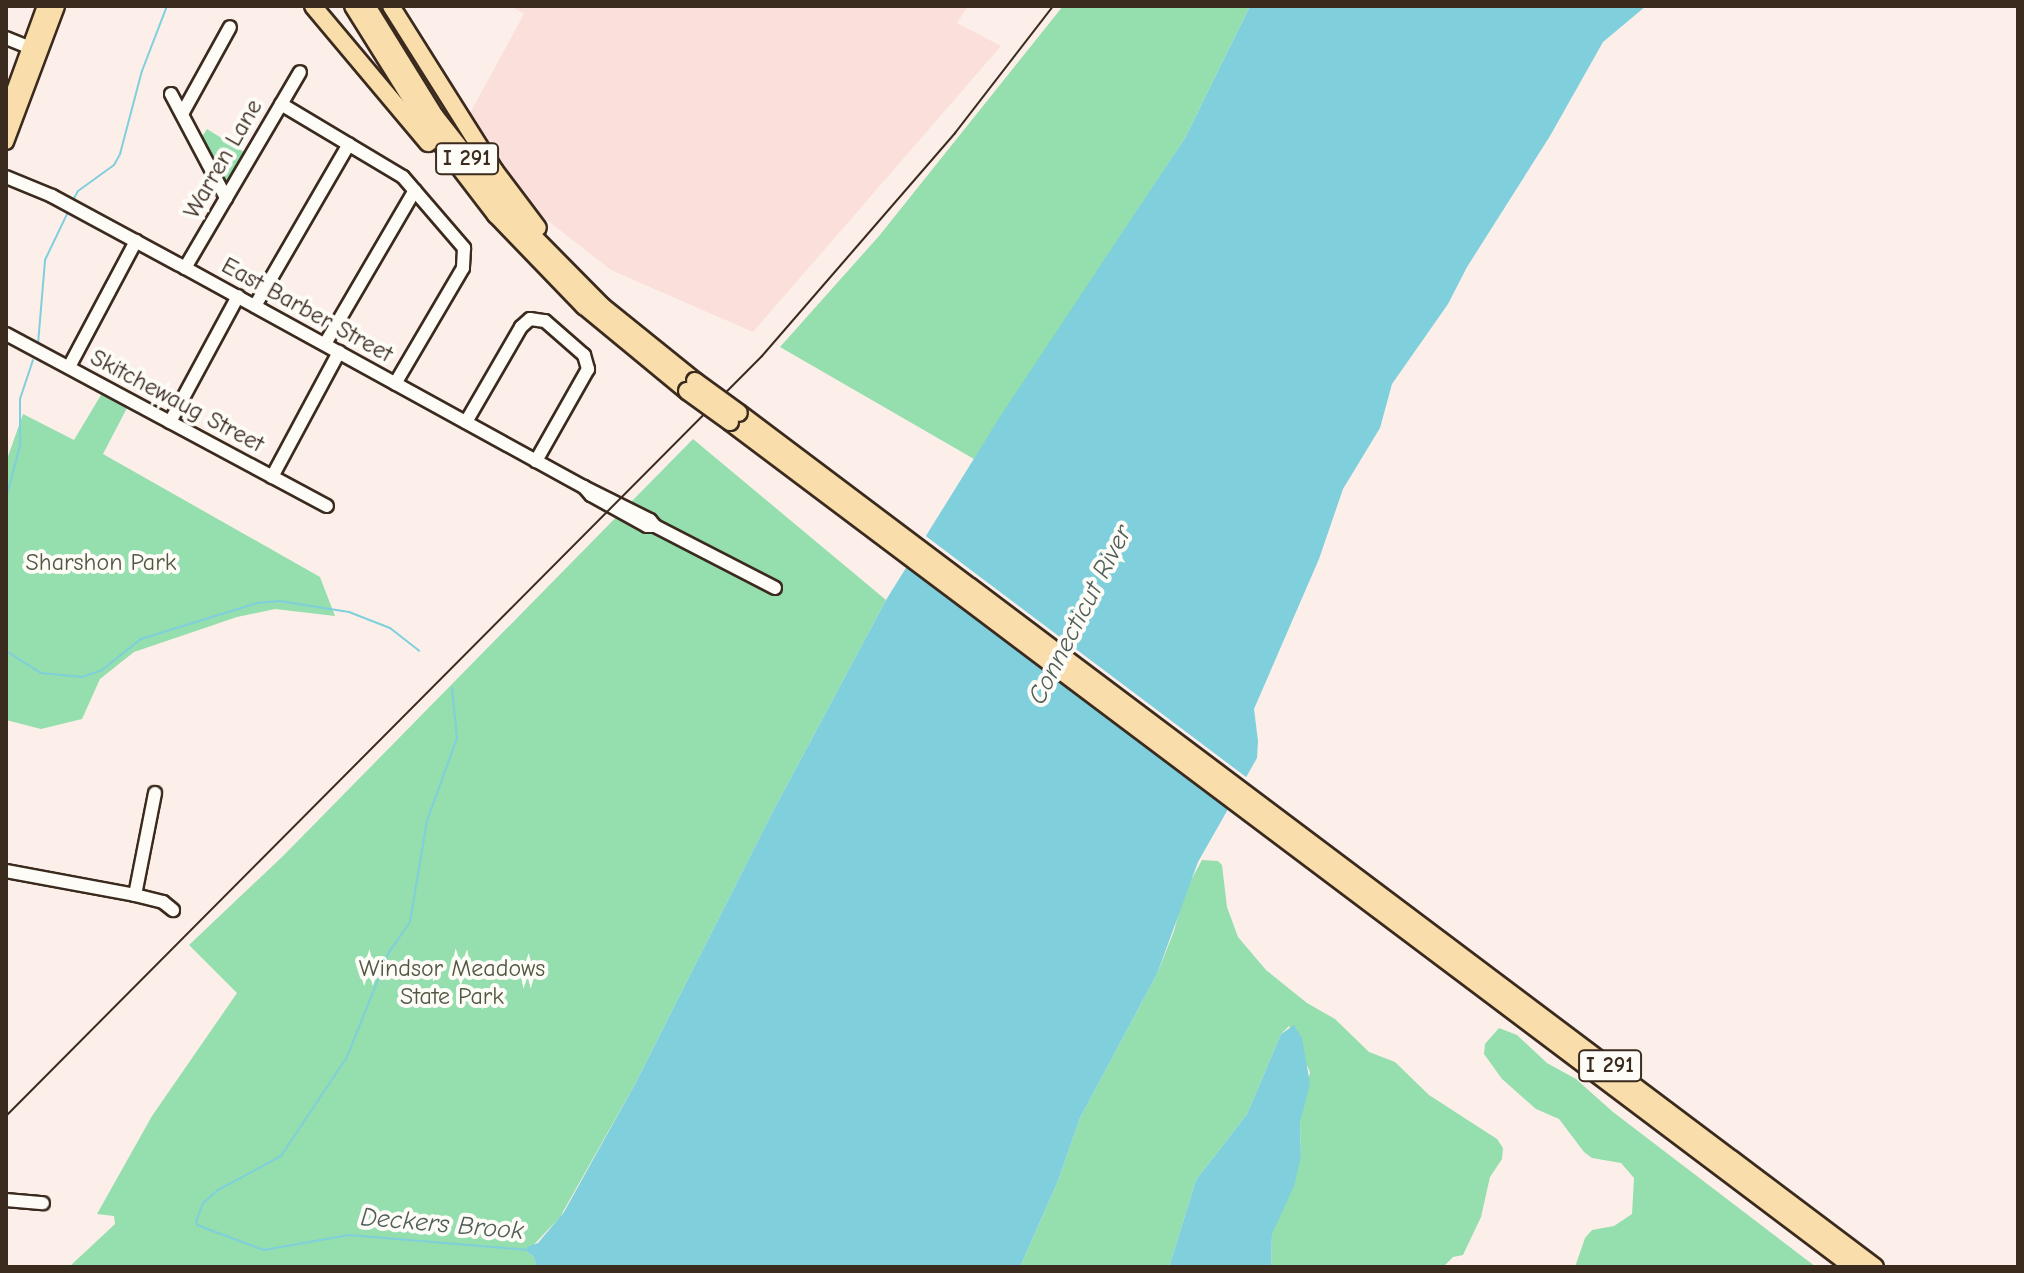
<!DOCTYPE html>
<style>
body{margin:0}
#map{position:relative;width:2024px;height:1273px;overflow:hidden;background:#fcefea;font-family:"Comic Neue",sans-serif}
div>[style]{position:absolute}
.built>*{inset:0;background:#fadfda}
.green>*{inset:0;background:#95dead}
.water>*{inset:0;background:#7fcfdc}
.pier>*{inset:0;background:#fcefea}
.stream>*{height:2px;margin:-1px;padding:0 1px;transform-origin:1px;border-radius:1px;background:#7fcfdc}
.roads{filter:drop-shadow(2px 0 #3b2a1e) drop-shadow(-2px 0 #3b2a1e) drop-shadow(0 2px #3b2a1e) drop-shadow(0 -2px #3b2a1e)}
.minor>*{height:12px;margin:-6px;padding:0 6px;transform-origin:6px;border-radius:6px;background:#fdfcf7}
.major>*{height:14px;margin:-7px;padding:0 7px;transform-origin:7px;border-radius:7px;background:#f9deab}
.highway>*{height:16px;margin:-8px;padding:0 8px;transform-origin:8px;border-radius:8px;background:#f9deab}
.rail>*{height:2px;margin:-1px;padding:0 1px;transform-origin:1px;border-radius:1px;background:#3b2a1e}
.bridges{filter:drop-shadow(2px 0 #3b2a1e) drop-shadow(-2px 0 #3b2a1e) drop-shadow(0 2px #3b2a1e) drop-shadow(0 -2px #3b2a1e)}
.highway-bridge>*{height:16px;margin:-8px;padding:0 8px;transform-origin:8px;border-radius:8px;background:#f9deab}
span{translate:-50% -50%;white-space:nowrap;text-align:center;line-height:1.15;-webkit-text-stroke:8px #fdfcf7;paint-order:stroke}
.shield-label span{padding:2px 6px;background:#fdfcf7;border:2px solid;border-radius:6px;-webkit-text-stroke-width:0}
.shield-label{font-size:22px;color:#3b2a1e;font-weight:700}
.street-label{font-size:24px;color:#3b2a1e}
.park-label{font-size:24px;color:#525742}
.water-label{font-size:26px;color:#4f5c57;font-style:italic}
.frame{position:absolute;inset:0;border:8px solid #3b2a1e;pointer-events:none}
</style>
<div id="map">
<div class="built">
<i style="clip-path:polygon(511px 6px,968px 6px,957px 23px,1001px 46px,753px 332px,611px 270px,538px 213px,469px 115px,524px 14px)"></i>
</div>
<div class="green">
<i style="clip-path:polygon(1063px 6px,1250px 6px,1185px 138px,974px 459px,780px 347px,879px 236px)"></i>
<i style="clip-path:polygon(207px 129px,247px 154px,231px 181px,225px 181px,200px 140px)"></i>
<i style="clip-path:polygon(101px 395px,127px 408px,103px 454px,320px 577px,335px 616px,275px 609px,237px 617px,134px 652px,100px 679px,82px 719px,41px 729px,6px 720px,6px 462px,23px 414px,74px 440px)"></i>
<i style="clip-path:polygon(693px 439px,886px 600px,772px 813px,635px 1084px,560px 1217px,527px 1252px,533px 1256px,537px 1267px,69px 1267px,115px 1224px,114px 1216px,97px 1214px,152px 1116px,237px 993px,189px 945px,283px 856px)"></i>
<i style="clip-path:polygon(1202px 860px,1218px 861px,1222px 865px,1227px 907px,1238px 937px,1266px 970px,1307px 1003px,1335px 1019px,1369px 1052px,1395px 1062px,1429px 1095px,1497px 1139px,1503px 1148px,1502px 1159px,1490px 1177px,1481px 1217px,1463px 1255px,1453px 1257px,1443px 1267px,1271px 1267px,1272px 1234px,1301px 1156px,1300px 1123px,1310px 1072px,1289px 1026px,1281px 1034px,1247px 1114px,1196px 1180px,1169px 1267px,1020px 1267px,1058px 1181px,1080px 1118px,1157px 974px,1174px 931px,1184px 893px)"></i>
<i style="clip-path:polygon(1499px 1028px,1517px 1035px,1547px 1063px,1576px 1079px,1613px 1112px,1816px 1267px,1575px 1267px,1585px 1238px,1592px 1230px,1614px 1226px,1632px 1214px,1634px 1178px,1621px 1163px,1592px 1158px,1584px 1152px,1559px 1119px,1536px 1109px,1502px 1079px,1484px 1054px,1485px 1044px)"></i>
</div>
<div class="water">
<i style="clip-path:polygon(1250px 6px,1646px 6px,1603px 42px,1550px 136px,1467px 267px,1448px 304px,1392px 384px,1380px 428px,1343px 489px,1319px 559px,1254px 709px,1258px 741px,1257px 758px,1198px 862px,1157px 974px,1080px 1118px,1058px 1181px,1020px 1267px,537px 1267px,533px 1256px,527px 1252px,527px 1247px,538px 1243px,564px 1212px,635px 1084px,772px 813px,886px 600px,1003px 412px,1185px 138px)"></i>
<i style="clip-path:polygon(1294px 1025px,1302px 1038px,1310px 1083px,1300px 1123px,1301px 1156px,1294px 1186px,1272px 1234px,1271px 1267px,1169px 1267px,1196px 1180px,1247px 1114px,1281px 1034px)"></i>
</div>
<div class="pier">
<i style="clip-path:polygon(923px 534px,1250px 780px,1241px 796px,906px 561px)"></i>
</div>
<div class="stream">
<i style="left:73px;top:200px;width:10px;rotate:-61deg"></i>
<i style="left:78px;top:191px;width:44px;rotate:-35.8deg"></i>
<i style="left:114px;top:165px;width:13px;rotate:-61deg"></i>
<i style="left:120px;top:154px;width:86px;rotate:-75.2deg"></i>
<i style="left:142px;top:71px;width:70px;rotate:-69deg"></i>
<i style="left:38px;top:344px;width:84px;rotate:-85.2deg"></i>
<i style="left:45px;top:260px;width:55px;rotate:-64.4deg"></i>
<i style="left:6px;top:499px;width:56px;rotate:-75.5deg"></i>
<i style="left:20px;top:445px;width:46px;rotate:-90deg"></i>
<i style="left:20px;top:399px;width:41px;rotate:-71.6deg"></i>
<i style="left:6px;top:651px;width:41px;rotate:32.2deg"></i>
<i style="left:41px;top:673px;width:41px;rotate:5.6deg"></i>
<i style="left:82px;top:677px;width:21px;rotate:-19deg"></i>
<i style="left:102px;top:670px;width:50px;rotate:-38.5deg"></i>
<i style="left:141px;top:639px;width:121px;rotate:-17.2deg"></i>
<i style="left:257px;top:603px;width:22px;rotate:-5deg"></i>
<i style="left:279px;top:601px;width:71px;rotate:8.9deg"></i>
<i style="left:349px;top:612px;width:44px;rotate:21.3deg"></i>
<i style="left:390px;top:628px;width:37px;rotate:38deg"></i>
<i style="left:452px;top:688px;width:50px;rotate:84.3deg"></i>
<i style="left:457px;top:738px;width:88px;rotate:109.9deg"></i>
<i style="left:427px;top:821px;width:102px;rotate:99.6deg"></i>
<i style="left:410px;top:922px;width:37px;rotate:125deg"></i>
<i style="left:389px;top:952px;width:113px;rotate:111.8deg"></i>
<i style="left:347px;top:1057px;width:119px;rotate:123.7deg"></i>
<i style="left:281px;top:1156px;width:72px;rotate:151.6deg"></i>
<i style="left:218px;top:1190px;width:20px;rotate:139deg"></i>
<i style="left:203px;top:1203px;width:19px;rotate:111deg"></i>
<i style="left:196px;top:1221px;width:4px;rotate:76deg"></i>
<i style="left:197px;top:1225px;width:72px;rotate:20.5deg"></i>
<i style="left:264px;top:1250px;width:86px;rotate:-10deg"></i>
<i style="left:349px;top:1235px;width:180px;rotate:4.8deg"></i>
</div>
<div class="roads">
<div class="minor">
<i style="left:6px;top:38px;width:32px;rotate:22deg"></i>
<i style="left:171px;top:94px;width:118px;rotate:62.1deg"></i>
<i style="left:281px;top:104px;width:142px;rotate:30.9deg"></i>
<i style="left:403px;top:177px;width:94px;rotate:49.3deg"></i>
<i style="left:464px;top:248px;width:20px;rotate:93deg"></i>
<i style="left:463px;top:268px;width:134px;rotate:120.4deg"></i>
<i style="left:182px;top:114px;width:99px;rotate:-61.1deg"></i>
<i style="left:6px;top:177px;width:50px;rotate:22.4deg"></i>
<i style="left:52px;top:196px;width:143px;rotate:28.4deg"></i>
<i style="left:178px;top:264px;width:463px;rotate:28.8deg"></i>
<i style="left:584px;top:487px;width:74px;rotate:26.6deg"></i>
<i style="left:650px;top:520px;width:8px;rotate:50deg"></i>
<i style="left:655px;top:526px;width:8px;rotate:180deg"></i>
<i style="left:647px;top:526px;width:64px;rotate:-151deg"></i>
<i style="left:591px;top:495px;width:11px;rotate:-131deg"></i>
<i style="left:185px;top:268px;width:227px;rotate:-59.6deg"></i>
<i style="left:255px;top:306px;width:187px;rotate:-59.9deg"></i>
<i style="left:6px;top:334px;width:364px;rotate:28.2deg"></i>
<i style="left:325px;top:344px;width:178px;rotate:-59.7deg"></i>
<i style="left:69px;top:367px;width:143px;rotate:-62deg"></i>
<i style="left:170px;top:422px;width:143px;rotate:-61.6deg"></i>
<i style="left:466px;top:422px;width:110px;rotate:-59.9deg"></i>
<i style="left:521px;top:327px;width:12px;rotate:-42deg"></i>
<i style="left:530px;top:319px;width:15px;rotate:8deg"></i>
<i style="left:545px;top:321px;width:52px;rotate:41.1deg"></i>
<i style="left:584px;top:355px;width:15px;rotate:74deg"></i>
<i style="left:588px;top:369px;width:106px;rotate:119.5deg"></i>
<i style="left:272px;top:477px;width:142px;rotate:-61.8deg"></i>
<i style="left:655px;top:526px;width:135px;rotate:27.3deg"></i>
<i style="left:6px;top:871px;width:131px;rotate:10.5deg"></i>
<i style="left:135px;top:895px;width:29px;rotate:14deg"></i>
<i style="left:163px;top:902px;width:13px;rotate:39deg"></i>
<i style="left:135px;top:895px;width:104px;rotate:-78.9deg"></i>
<i style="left:6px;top:1200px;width:37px;rotate:5deg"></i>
</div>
<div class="major">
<i style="left:6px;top:113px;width:114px;rotate:-70deg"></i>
<i style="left:6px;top:142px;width:145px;rotate:-69.4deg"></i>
</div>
<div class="highway">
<i style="left:313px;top:6px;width:179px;rotate:50deg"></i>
<i style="left:353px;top:6px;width:145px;rotate:58deg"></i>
<i style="left:430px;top:129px;width:108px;rotate:52.5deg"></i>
<i style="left:496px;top:215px;width:127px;rotate:46deg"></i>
<i style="left:584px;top:306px;width:134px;rotate:39.5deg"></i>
<i style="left:367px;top:6px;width:129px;rotate:58.3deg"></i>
<i style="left:435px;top:116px;width:130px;rotate:51.9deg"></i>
<i style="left:515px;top:218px;width:124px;rotate:45.3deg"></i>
<i style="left:602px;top:306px;width:119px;rotate:38.9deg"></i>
<i style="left:391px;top:6px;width:195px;rotate:57.8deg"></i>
<i style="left:495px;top:171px;width:71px;rotate:53deg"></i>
<i style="left:739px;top:413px;width:1421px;rotate:36.93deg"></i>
<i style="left:730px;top:422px;width:1405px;rotate:36.96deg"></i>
</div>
</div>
<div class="rail">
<i style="left:6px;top:1116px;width:1072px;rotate:-45.15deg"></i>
<i style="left:762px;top:356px;width:295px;rotate:-49.1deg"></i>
<i style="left:955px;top:133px;width:160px;rotate:-52.3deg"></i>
</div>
<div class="bridges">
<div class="highway-bridge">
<i style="left:695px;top:381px;width:54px;rotate:36deg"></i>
<i style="left:687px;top:391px;width:53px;rotate:35.8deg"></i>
</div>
</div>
<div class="shield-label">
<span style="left:467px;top:159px">I 291</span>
<span style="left:1610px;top:1066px">I 291</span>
</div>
<div class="street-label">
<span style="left:223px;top:159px;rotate:-60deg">Warren Lane</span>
<span style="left:307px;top:310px;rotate:29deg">East Barber Street</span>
<span style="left:177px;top:401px;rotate:28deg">Skitchewaug Street</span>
</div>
<div class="park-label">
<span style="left:101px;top:563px">Sharshon Park</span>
<span style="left:452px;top:983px">Windsor Meadows<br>State Park</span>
</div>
<div class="water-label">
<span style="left:1081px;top:615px;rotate:-63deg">Connecticut River</span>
<span style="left:442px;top:1225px;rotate:5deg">Deckers Brook</span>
</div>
<div class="frame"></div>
</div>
